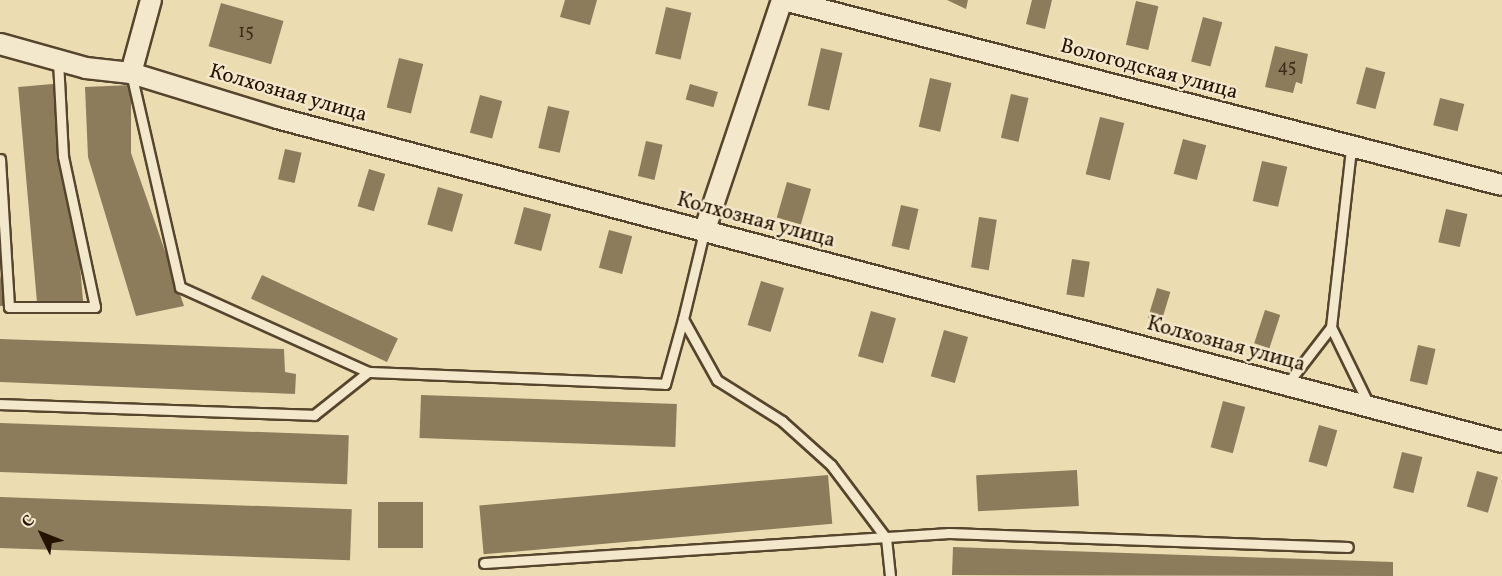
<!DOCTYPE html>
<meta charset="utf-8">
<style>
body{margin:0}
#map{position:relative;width:1502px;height:576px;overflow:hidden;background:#ecdcb1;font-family:Vollkorn,serif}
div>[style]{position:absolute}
.building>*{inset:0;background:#8c7c5c;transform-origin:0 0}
.roads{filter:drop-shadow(2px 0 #55452c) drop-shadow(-2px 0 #55452c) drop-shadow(0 2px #55452c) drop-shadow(0 -2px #55452c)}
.service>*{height:9px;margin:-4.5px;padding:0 4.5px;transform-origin:4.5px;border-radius:4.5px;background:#f3e8cc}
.minor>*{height:20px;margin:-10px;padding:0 10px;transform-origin:10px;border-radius:10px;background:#f3e8cc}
span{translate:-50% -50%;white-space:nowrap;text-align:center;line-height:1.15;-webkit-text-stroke:4.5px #f3e8cc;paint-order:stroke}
.number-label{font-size:18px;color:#3d2d17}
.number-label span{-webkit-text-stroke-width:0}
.street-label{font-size:21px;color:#231300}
.north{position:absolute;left:12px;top:504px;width:60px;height:60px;-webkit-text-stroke:4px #f3e8cc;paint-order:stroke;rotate:313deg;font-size:16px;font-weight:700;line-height:24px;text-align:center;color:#231300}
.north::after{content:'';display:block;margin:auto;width:21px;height:27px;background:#231300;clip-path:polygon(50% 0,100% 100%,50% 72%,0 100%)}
</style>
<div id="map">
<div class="building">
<i style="clip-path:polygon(565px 0,597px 0,590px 25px,560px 17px)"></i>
<i style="clip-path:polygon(947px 0,968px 0,966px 9px)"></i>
<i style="clip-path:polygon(1032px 0,1052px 0,1045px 29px,1026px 24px)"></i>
<i style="left:1136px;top:1px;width:23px;height:45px;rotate:13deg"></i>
<i style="left:221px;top:3px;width:65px;height:45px;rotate:16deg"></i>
<i style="left:666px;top:7px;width:26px;height:48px;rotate:13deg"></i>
<i style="left:1203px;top:17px;width:20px;height:46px;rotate:15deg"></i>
<i style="clip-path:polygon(1275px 46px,1308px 54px,1302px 84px,1296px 82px,1293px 93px,1265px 87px)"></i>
<i style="left:821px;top:48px;width:22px;height:59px;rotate:13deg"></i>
<i style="left:399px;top:58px;width:25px;height:51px;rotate:14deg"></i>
<i style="left:1366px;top:67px;width:20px;height:38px;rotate:15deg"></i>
<i style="left:930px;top:78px;width:22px;height:50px;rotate:13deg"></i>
<i style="left:64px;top:83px;width:224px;height:46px;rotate:85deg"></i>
<i style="left:690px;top:84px;width:29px;height:16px;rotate:16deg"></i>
<i style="clip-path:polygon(131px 85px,131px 153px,184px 306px,136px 316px,88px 157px,85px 87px)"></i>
<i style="left:1011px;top:94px;width:18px;height:45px;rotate:13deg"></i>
<i style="left:480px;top:95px;width:23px;height:39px;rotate:15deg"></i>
<i style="left:1440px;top:98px;width:25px;height:28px;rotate:14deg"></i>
<i style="left:548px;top:106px;width:22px;height:43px;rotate:13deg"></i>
<i style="left:1100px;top:117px;width:25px;height:59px;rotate:14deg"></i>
<i style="left:1183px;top:139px;width:24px;height:36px;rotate:15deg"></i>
<i style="left:646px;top:141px;width:17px;height:36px;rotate:13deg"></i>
<i style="left:285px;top:149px;width:17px;height:31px;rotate:13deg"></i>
<i style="left:1262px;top:161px;width:26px;height:41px;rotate:13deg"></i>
<i style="left:369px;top:169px;width:17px;height:39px;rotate:17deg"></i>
<i style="left:787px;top:182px;width:25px;height:37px;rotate:16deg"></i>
<i style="left:438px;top:187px;width:26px;height:39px;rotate:16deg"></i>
<i style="left:901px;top:205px;width:18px;height:42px;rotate:13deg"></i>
<i style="left:524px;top:207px;width:28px;height:38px;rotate:15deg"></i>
<i style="left:1446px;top:209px;width:22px;height:34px;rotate:13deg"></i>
<i style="left:979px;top:217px;width:18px;height:51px;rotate:9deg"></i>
<i style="left:609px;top:230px;width:24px;height:39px;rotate:15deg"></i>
<i style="left:1072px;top:259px;width:18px;height:36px;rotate:9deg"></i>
<i style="clip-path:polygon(0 271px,4px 306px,0 306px)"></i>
<i style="left:262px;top:275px;width:150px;height:26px;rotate:25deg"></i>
<i style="left:761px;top:281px;width:24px;height:46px;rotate:17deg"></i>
<i style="left:1157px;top:288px;width:14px;height:31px;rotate:17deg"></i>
<i style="left:1265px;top:310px;width:16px;height:35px;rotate:18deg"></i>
<i style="left:871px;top:311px;width:26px;height:47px;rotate:16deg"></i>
<i style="left:944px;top:330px;width:25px;height:48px;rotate:16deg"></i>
<i style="clip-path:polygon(0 339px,284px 349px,285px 372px,296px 374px,295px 394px,0 382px)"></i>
<i style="left:1418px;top:345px;width:18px;height:37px;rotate:13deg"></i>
<i style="left:421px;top:395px;width:256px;height:43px;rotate:2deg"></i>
<i style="left:1223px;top:401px;width:23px;height:48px;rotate:15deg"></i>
<i style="left:0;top:423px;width:349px;height:49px;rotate:2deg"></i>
<i style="left:1319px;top:425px;width:19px;height:38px;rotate:16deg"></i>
<i style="left:1402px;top:452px;width:21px;height:37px;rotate:14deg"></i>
<i style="left:1077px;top:470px;width:36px;height:101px;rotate:87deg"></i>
<i style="left:1477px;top:471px;width:22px;height:37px;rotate:16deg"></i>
<i style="left:828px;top:475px;width:49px;height:350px;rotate:85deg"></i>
<i style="left:0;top:497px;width:352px;height:51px;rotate:2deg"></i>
<i style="left:378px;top:502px;width:45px;height:46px"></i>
<i style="clip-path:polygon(953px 547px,1393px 562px,1393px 576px,952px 575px)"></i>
</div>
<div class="roads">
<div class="service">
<i style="left:131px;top:73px;width:220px;rotate:77.1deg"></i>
<i style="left:180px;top:287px;width:206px;rotate:24.3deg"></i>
<i style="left:368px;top:372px;width:297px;rotate:2.3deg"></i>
<i style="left:665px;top:384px;width:67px;rotate:-74.5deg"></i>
<i style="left:683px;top:319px;width:70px;rotate:60.9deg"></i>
<i style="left:717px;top:380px;width:77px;rotate:32.2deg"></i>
<i style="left:782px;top:421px;width:66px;rotate:41.9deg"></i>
<i style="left:831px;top:465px;width:91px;rotate:53deg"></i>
<i style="left:886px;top:538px;width:38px;rotate:84deg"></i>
<i style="left:0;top:159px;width:148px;rotate:86.5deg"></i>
<i style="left:9px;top:307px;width:86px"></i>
<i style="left:95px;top:307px;width:154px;rotate:-102deg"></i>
<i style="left:63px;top:156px;width:96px;rotate:-93deg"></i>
<i style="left:683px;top:319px;width:89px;rotate:-76.4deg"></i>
<i style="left:1331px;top:327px;width:87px;rotate:64deg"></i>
<i style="left:1287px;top:384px;width:72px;rotate:-52.3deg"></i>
<i style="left:1331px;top:327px;width:180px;rotate:-83.6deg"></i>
<i style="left:0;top:404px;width:314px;rotate:2deg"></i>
<i style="left:314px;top:415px;width:69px;rotate:-38.5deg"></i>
<i style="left:484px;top:563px;width:466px;rotate:-3.7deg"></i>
<i style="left:949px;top:533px;width:399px;rotate:2deg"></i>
</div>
<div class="minor">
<i style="left:784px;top:0;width:741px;rotate:14.45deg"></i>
<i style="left:0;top:44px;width:89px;rotate:15.6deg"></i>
<i style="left:86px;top:68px;width:45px;rotate:6.3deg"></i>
<i style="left:131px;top:73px;width:153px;rotate:17.1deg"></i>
<i style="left:277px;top:118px;width:1267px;rotate:14.81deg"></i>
<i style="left:131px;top:73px;width:76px;rotate:-74.7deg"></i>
<i style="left:704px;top:232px;width:245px;rotate:-71.4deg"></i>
</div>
</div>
<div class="number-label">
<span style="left:246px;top:33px">15</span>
<span style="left:1287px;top:68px">45</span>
</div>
<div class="street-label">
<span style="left:1149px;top:70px;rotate:15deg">Вологодская улица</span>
<span style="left:288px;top:94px;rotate:16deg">Колхозная улица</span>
<span style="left:756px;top:221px;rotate:15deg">Колхозная улица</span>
<span style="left:1226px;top:345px;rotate:15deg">Колхозная улица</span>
</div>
<div class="north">С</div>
</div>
